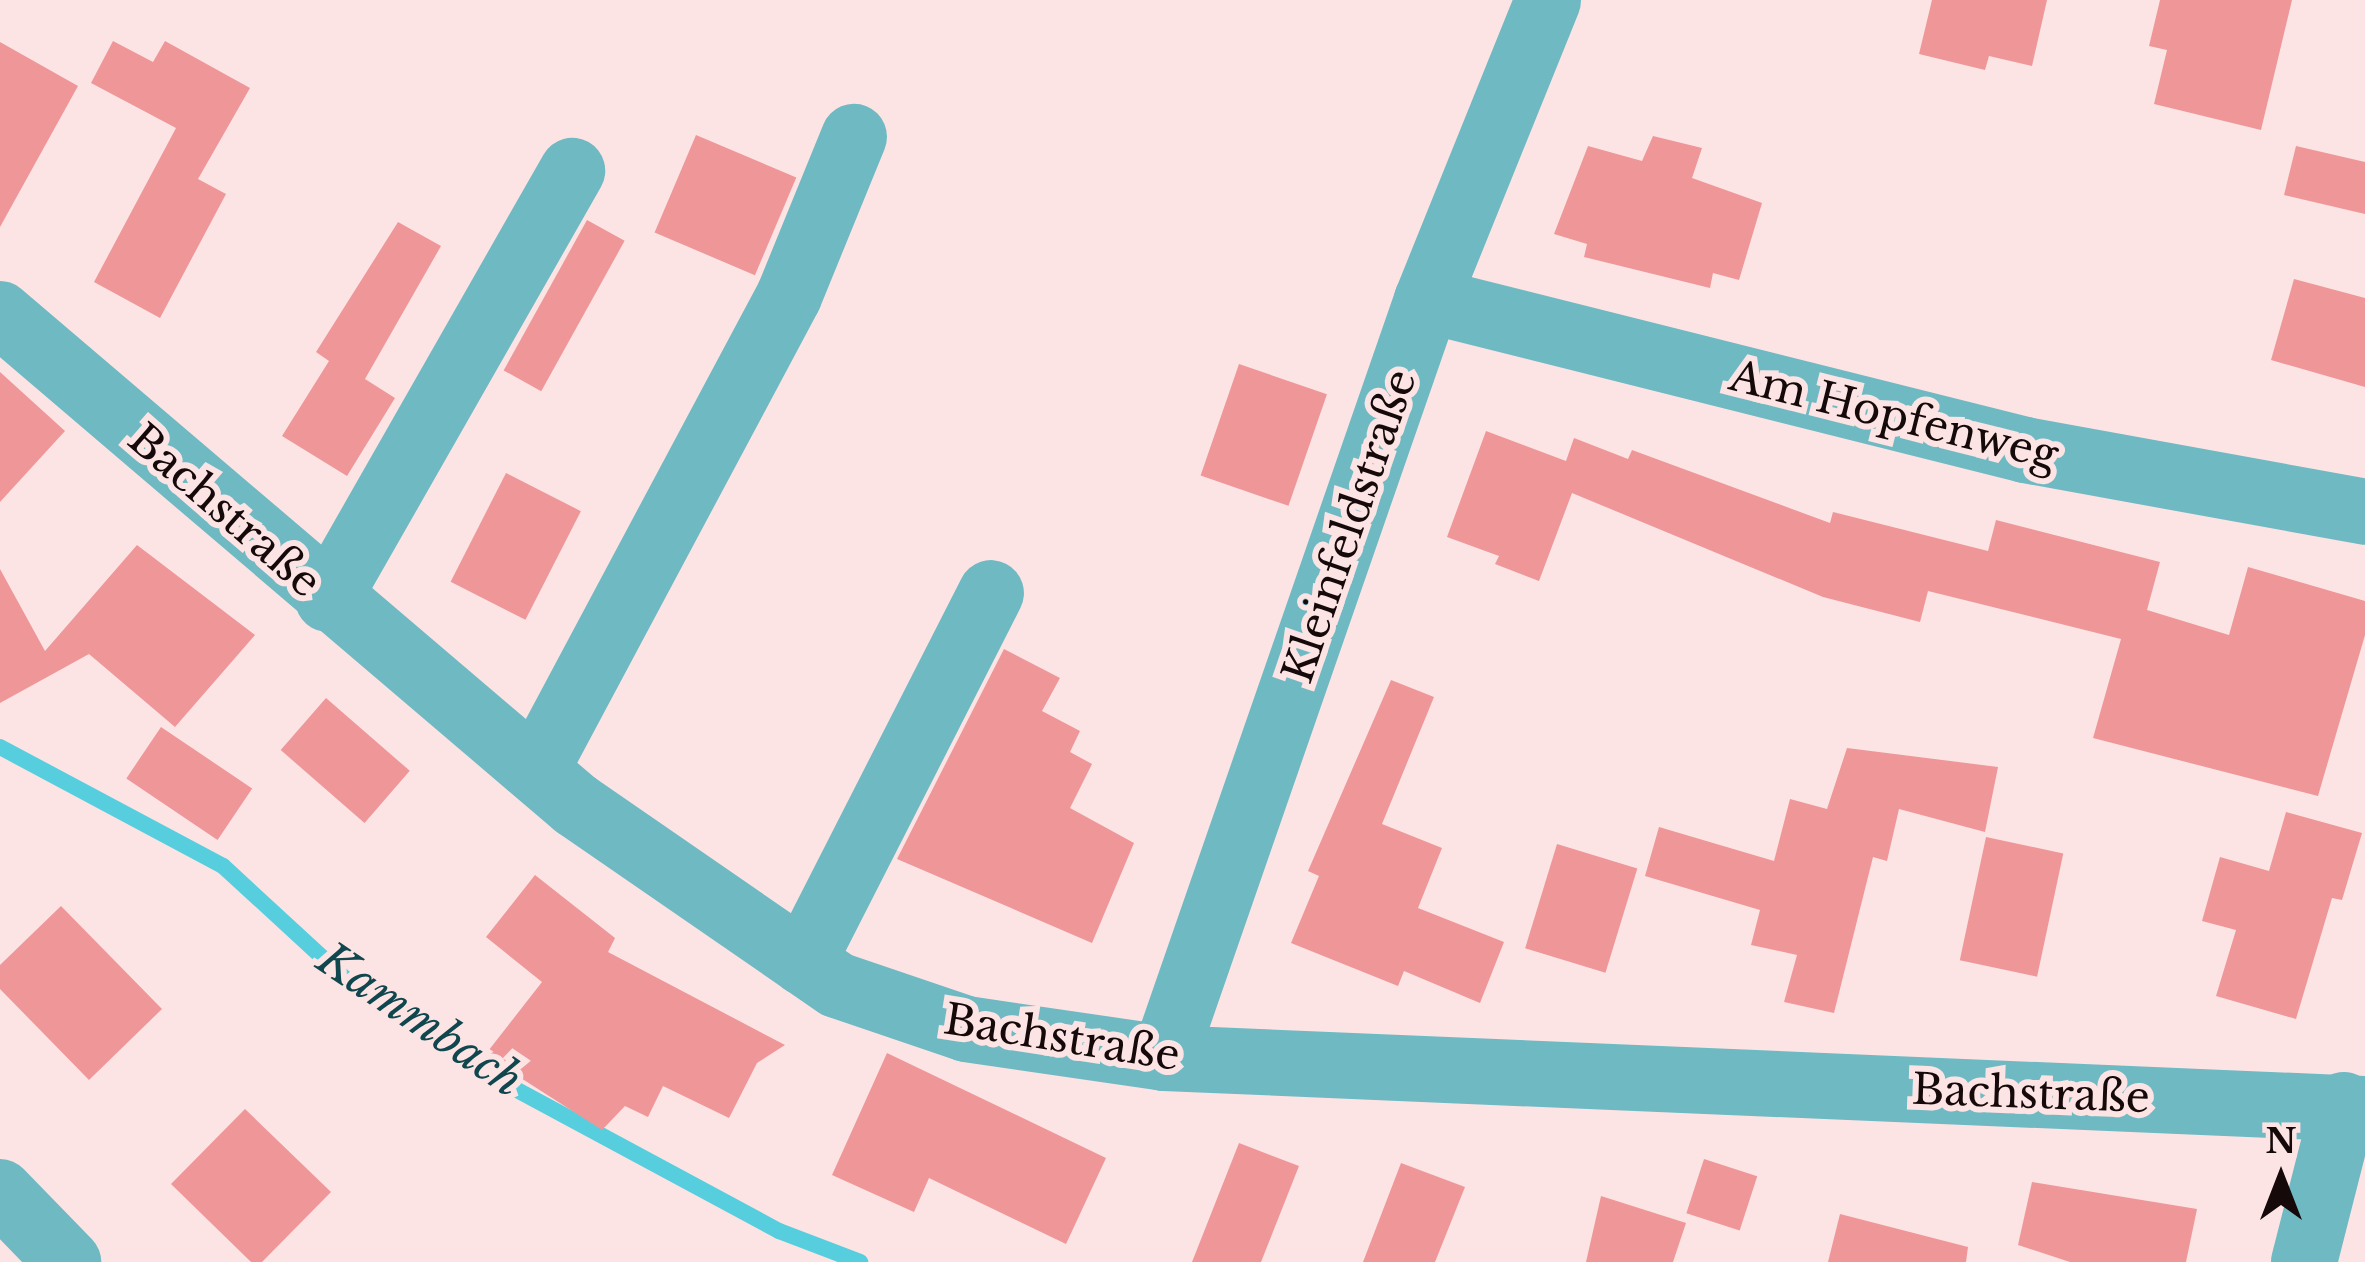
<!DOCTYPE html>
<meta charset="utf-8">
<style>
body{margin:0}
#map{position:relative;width:2365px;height:1262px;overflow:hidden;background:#fce4e4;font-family:"Libre Baskerville",serif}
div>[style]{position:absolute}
.stream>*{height:16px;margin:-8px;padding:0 8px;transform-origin:8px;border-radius:8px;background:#57cedd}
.building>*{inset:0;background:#ef9699;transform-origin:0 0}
.minor>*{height:66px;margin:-33px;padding:0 33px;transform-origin:33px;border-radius:33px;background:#6fb9c3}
span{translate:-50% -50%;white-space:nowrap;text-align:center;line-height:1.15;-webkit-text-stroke:12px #fce4e4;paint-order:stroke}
.street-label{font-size:42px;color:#150909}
.water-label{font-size:45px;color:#10464d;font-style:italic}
.north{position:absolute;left:2221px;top:1118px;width:120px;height:120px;-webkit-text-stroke:9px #fce4e4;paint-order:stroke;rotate:0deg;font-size:33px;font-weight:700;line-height:48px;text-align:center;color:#150909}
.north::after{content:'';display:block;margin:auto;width:42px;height:54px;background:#150909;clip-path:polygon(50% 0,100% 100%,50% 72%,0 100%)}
</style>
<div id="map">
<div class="stream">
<i style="left:0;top:747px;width:253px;rotate:28.1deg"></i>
<i style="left:223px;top:866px;width:167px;rotate:42.6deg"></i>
<i style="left:346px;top:979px;width:162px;rotate:34.2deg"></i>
<i style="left:480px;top:1070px;width:340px;rotate:28.3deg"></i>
<i style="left:779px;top:1231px;width:87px;rotate:20.9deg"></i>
</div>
<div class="building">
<i style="clip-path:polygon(1932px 0,2047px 0,2032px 66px,1989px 56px,1985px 70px,1919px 54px)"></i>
<i style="clip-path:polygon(2160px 0,2292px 0,2261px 130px,2154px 104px,2167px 50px,2149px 46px)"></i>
<i style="clip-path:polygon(113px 41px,153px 62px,165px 41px,250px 88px,198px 179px,226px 194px,160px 318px,94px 282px,176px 128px,91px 83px)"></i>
<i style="clip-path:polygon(0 42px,78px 86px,0 227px)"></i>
<i style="left:696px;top:135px;width:109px;height:106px;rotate:23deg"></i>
<i style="clip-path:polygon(1653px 136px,1702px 148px,1692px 178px,1762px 203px,1739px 280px,1713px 273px,1710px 288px,1584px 257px,1587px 244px,1554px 234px,1588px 146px,1642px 161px)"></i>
<i style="clip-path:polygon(2296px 146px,2365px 162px,2365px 214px,2284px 195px)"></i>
<i style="left:587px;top:220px;width:43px;height:172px;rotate:29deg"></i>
<i style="clip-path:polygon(398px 222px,441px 246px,365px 379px,395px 398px,347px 476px,282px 436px,329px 361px,316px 352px)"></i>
<i style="clip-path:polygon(2294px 279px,2365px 298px,2365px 387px,2271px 360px)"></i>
<i style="left:1239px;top:364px;width:93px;height:118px;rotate:19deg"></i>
<i style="clip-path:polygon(0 372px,65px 431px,0 502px)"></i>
<i style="clip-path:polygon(1486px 431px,1566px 461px,1574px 438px,1628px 459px,1632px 450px,1830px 523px,1833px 512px,1988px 551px,1996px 520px,2160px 562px,2147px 610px,2229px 635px,2248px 567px,2365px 601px,2365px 635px,2318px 796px,2093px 738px,2121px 639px,1928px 591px,1920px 622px,1823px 597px,1572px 493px,1539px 581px,1495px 564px,1499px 556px,1447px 537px)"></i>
<i style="left:506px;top:473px;width:84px;height:122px;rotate:27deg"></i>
<i style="clip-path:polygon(137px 545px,255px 635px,175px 727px,89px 654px,0 703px,0 569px,45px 651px)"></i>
<i style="clip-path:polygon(1004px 649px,1060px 678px,1042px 711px,1080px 731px,1070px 752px,1092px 764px,1070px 808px,1134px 843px,1092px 943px,897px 859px)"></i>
<i style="clip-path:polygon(1391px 680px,1434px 697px,1382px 824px,1442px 848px,1418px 908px,1504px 942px,1480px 1003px,1404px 971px,1398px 986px,1291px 943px,1319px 876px,1308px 871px)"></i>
<i style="left:326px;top:698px;width:111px;height:69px;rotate:41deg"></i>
<i style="left:161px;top:727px;width:110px;height:62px;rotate:34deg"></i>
<i style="clip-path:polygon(1847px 748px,1998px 767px,1985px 832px,1899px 809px,1887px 861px,1873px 857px,1834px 1013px,1784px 1002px,1797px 955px,1751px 945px,1760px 910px,1645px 876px,1659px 827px,1774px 861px,1790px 799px,1827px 809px)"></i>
<i style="clip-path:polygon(2286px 812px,2362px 833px,2342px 900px,2332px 898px,2296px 1019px,2216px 996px,2236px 930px,2202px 921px,2220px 857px,2269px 871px)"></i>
<i style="left:1986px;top:837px;width:79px;height:126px;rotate:12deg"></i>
<i style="left:1557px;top:844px;width:84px;height:109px;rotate:17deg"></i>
<i style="clip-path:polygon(535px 875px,615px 938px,608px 952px,785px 1045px,757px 1063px,729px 1118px,663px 1086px,648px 1117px,625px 1106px,602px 1130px,485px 1055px,542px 982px,486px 937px)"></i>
<i style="clip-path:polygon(61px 906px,162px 1009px,89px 1080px,0 989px,0 965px)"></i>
<i style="clip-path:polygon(887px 1053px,1106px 1158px,1066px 1244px,929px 1178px,914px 1212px,832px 1175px)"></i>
<i style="clip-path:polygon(245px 1109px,331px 1192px,262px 1262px,251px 1262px,171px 1184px)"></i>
<i style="clip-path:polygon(1239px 1143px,1299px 1166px,1261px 1262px,1192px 1262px)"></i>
<i style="left:1704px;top:1159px;width:56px;height:57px;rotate:18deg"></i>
<i style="clip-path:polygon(1401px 1163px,1465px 1187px,1435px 1262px,1363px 1262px)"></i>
<i style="clip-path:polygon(2032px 1182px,2197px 1209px,2186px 1262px,2070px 1262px,2018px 1245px)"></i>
<i style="clip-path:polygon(1601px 1196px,1686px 1223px,1673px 1262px,1586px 1262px)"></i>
<i style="clip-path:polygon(1840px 1214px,1968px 1247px,1966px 1262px,1828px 1262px)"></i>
</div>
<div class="minor">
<i style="left:1427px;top:300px;width:617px;rotate:14.08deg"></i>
<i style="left:2025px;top:450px;width:346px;rotate:10.3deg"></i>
<i style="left:0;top:314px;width:757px;rotate:40.45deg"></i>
<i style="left:576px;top:805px;width:317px;rotate:34.6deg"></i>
<i style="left:837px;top:985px;width:136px;rotate:18.8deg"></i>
<i style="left:966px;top:1029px;width:200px;rotate:8.3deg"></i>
<i style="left:1164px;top:1058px;width:1202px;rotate:2.43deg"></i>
<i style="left:328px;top:599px;width:493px;rotate:-60.3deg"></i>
<i style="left:536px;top:770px;width:537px;rotate:-61.91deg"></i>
<i style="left:789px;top:296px;width:172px;rotate:-67.8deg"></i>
<i style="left:803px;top:962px;width:414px;rotate:-63deg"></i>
<i style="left:1164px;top:1058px;width:802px;rotate:-70.86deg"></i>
<i style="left:1427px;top:300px;width:323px;rotate:-68deg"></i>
<i style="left:0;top:1192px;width:98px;rotate:45.8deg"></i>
<i style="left:2304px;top:1262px;width:162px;rotate:-75.7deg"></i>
</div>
<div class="street-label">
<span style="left:1894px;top:415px;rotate:14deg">Am Hopfenweg</span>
<span style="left:225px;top:510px;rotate:41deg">Bachstraße</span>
<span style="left:1349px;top:526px;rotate:-71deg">Kleinfeldstraße</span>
<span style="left:1062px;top:1037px;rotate:9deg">Bachstraße</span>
<span style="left:2031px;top:1093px;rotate:2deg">Bachstraße</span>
</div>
<div class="water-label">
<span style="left:420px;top:1020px;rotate:34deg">Kammbach</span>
</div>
<div class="north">N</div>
</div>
